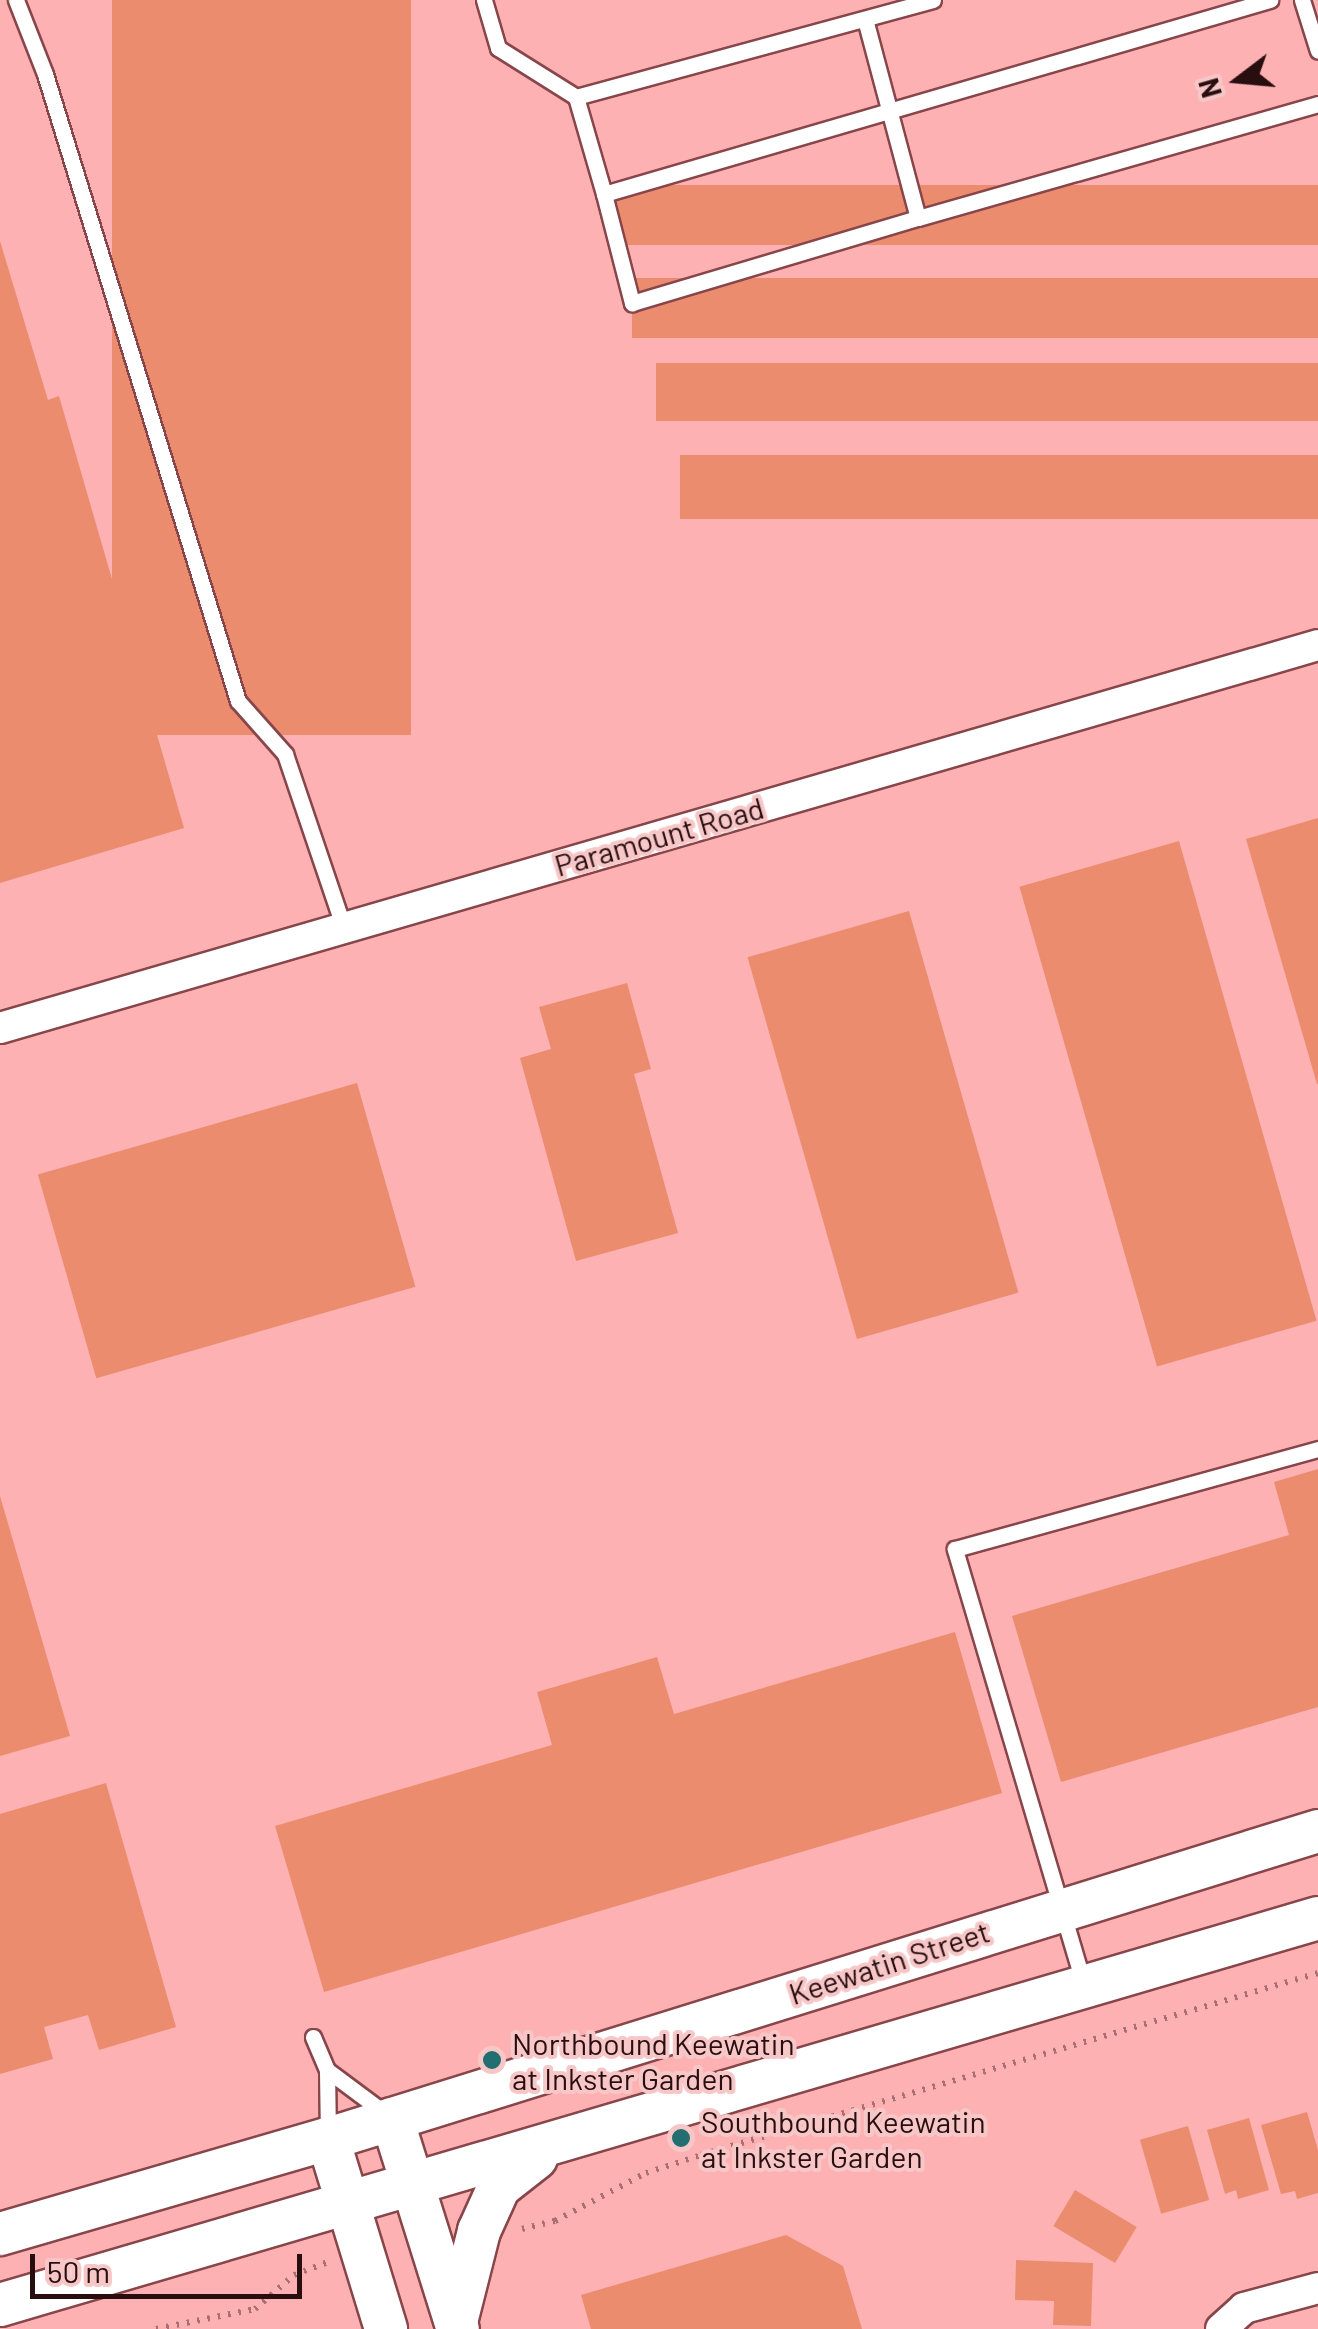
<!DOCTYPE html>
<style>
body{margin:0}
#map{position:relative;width:1318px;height:2329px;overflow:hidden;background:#fdb1b2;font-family:Barlow,sans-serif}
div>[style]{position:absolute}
.building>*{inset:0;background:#ec8c6f;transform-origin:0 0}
.path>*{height:6px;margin-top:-3px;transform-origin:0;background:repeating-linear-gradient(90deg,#a87071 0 2.5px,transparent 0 10.5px)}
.roads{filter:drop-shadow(2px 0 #88464a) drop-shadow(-2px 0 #88464a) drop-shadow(0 2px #88464a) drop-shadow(0 -2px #88464a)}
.lane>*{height:15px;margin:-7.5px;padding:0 7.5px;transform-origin:7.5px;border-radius:7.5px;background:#fff}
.street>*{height:30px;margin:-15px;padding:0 15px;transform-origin:15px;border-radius:15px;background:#fff}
.secondary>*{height:42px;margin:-21px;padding:0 21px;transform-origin:21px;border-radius:21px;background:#fff}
.dots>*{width:28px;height:28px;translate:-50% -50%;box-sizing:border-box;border:5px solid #f7c7c8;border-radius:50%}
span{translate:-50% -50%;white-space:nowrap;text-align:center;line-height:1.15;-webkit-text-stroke:8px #f7c7c8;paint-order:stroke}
.street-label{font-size:30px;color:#290e10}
.poi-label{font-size:30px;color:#290e10}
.left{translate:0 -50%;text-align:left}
.north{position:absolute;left:1188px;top:30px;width:100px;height:100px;-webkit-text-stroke:8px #f7c7c8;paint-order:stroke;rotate:254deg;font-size:28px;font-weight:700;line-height:40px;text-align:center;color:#290e10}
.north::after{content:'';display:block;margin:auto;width:35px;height:45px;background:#290e10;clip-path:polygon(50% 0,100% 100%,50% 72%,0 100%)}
.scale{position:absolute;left:30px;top:2254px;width:272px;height:45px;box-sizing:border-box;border:5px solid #290e10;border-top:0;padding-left:12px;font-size:30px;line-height:35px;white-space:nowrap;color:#290e10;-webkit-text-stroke:8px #f7c7c8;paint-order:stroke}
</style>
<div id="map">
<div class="building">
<i style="left:112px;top:0;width:299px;height:735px"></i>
<i style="left:1318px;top:185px;width:60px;height:711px;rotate:90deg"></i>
<i style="clip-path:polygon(0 241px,48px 400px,59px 396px,184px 828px,0 883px)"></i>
<i style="left:1318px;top:278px;width:60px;height:686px;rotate:90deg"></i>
<i style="left:1318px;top:363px;width:58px;height:662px;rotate:90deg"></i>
<i style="left:1318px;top:455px;width:64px;height:638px;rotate:90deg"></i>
<i style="clip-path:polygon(1318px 818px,1318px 1084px,1317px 1084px,1246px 839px)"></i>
<i style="left:1179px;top:841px;width:499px;height:166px;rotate:74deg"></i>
<i style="left:909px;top:911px;width:397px;height:168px;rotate:74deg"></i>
<i style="clip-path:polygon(627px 983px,651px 1069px,634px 1074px,678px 1233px,576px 1261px,520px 1058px,551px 1049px,539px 1007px)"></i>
<i style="left:357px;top:1083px;width:212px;height:332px;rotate:74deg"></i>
<i style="clip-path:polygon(1318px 1469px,1318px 1707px,1061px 1782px,1012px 1616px,1289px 1535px,1274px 1482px)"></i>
<i style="clip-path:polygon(0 1496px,70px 1736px,0 1756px)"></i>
<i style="clip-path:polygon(955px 1632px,1002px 1793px,324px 1992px,275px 1826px,552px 1745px,537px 1692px,657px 1657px,674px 1714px)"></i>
<i style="clip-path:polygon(106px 1783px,176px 2027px,99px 2050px,88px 2015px,44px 2027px,53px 2059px,0 2074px,0 1814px)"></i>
<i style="clip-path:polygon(1307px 2112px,1318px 2150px,1318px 2193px,1297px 2199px,1295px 2191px,1281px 2194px,1261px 2125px)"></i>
<i style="clip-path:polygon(1249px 2118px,1269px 2190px,1238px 2199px,1236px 2190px,1225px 2194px,1207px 2130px)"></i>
<i style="left:1188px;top:2126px;width:77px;height:50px;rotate:74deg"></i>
<i style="left:1075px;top:2190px;width:72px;height:42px;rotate:31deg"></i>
<i style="clip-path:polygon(786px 2235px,843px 2266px,862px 2329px,591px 2329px,581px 2295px)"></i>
<i style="clip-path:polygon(1016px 2260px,1093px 2263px,1091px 2326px,1053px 2325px,1054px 2301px,1015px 2300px)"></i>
</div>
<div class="path">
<i style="left:522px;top:2229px;width:34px;rotate:-14deg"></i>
<i style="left:555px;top:2221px;width:103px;rotate:-27.8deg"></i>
<i style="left:646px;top:2173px;width:58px;rotate:-18.1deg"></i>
<i style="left:701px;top:2155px;width:643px;rotate:-16.43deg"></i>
<i style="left:156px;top:2329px;width:101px;rotate:-11.4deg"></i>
<i style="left:255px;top:2309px;width:52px;rotate:-41.1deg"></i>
<i style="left:294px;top:2275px;width:36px;rotate:-21deg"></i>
</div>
<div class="roads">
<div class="lane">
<i style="left:16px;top:0;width:79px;rotate:68.6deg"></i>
<i style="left:45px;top:74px;width:656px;rotate:72.89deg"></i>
<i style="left:238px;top:701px;width:71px;rotate:48.4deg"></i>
<i style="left:285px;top:754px;width:184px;rotate:71.3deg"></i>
<i style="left:484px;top:0;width:50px;rotate:73.7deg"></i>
<i style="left:498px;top:48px;width:92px;rotate:32.1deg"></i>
<i style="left:933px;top:0;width:370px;rotate:164.8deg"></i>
<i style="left:576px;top:97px;width:101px;rotate:73.9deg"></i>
<i style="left:604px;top:194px;width:694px;rotate:-16.24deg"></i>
<i style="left:1302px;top:0;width:53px;rotate:72.6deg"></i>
<i style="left:865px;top:19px;width:206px;rotate:75.1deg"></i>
<i style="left:918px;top:218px;width:416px;rotate:-15.9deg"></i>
<i style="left:604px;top:194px;width:113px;rotate:75.6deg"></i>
<i style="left:632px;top:303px;width:298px;rotate:-16.6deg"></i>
<i style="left:1084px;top:1985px;width:455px;rotate:-106.5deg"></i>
<i style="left:955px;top:1549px;width:377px;rotate:-15.4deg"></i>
<i style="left:313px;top:2037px;width:36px;rotate:67deg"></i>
<i style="left:328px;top:2135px;width:65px;rotate:-90.9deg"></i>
<i style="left:327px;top:2070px;width:72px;rotate:36.6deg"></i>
</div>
<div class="street">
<i style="left:0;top:1028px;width:1373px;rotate:-16.2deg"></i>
<i style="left:1221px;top:2329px;width:31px;rotate:-42deg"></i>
<i style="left:1244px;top:2308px;width:77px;rotate:-15.1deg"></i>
</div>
<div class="secondary">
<i style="left:392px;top:2119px;width:220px;rotate:72.6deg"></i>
<i style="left:328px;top:2139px;width:199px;rotate:73deg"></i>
<i style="left:0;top:2234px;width:341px;rotate:-16.2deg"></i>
<i style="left:328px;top:2139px;width:1037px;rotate:-17.28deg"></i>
<i style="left:0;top:2305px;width:1374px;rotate:-16.36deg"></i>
<i style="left:456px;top:2322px;width:94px;rotate:-75.8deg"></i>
<i style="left:479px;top:2231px;width:48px;rotate:-65.6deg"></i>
<i style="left:499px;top:2187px;width:47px;rotate:-38.1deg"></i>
</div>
</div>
<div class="dots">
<i style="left:492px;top:2060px;background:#226e70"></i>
<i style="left:681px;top:2138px;background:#226e70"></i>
</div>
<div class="street-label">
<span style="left:659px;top:836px;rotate:-16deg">Paramount Road</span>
<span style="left:889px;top:1962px;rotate:-18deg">Keewatin Street</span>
</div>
<div class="poi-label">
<span class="left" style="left:512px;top:2060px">Northbound Keewatin<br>at Inkster Garden</span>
<span class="left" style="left:701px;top:2138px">Southbound Keewatin<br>at Inkster Garden</span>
</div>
<div class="north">N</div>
<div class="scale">50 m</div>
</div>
